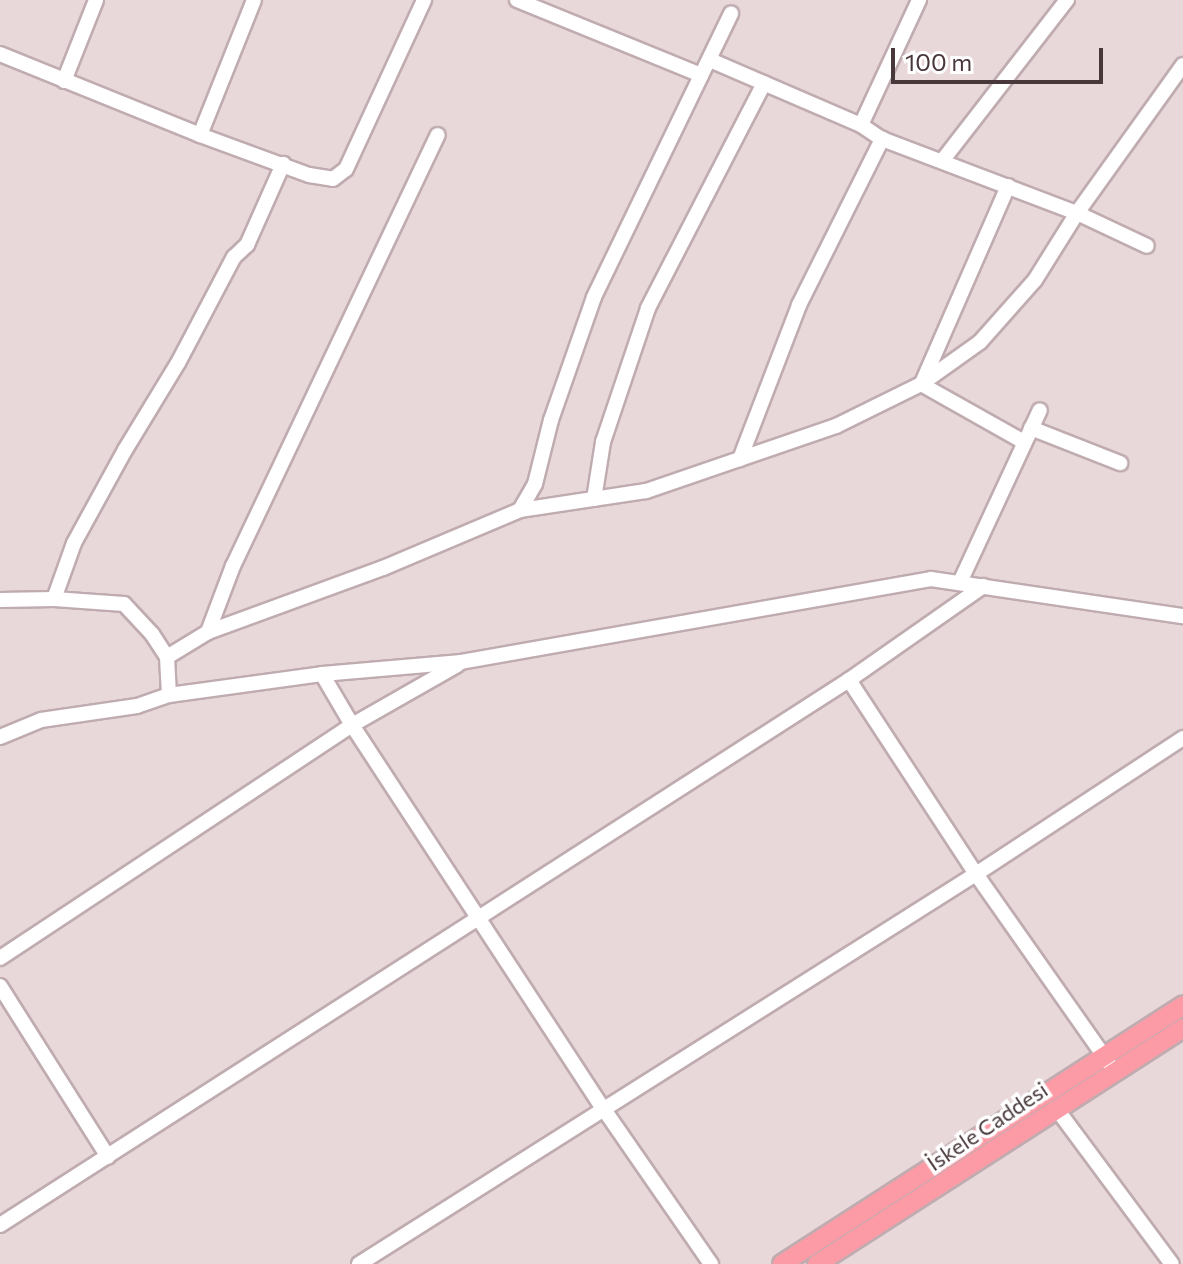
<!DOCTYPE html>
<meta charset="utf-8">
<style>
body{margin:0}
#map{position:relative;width:1183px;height:1264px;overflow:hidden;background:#f4eaeb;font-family:Commissioner,sans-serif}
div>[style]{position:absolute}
.residential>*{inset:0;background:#e8d8da;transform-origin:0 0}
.roads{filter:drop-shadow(2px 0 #c0acb0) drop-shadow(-2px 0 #c0acb0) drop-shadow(0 2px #c0acb0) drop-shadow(0 -2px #c0acb0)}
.minor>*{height:14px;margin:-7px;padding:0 7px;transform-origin:7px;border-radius:7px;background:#fff}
.major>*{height:18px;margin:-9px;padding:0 9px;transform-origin:9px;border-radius:9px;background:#fc9ba6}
span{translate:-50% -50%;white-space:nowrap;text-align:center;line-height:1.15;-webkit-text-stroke:7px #fff;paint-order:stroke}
.street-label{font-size:22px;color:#48383b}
.scale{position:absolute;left:891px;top:48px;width:212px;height:36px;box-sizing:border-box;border:4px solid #48383b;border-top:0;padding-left:10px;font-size:24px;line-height:28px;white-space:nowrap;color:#48383b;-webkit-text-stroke:6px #fff;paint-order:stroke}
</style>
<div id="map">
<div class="residential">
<i style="left:0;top:0;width:1183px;height:1264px"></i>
</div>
<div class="roads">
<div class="minor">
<i style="left:517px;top:0;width:199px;rotate:22.2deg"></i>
<i style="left:0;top:54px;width:216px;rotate:22deg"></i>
<i style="left:200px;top:135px;width:116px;rotate:20.2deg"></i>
<i style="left:309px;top:175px;width:24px;rotate:9deg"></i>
<i style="left:333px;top:179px;width:16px;rotate:-38deg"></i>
<i style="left:346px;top:169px;width:186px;rotate:-65.2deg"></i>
<i style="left:710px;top:60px;width:164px;rotate:23.3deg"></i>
<i style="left:861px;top:125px;width:25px;rotate:34deg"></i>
<i style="left:882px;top:139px;width:209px;rotate:20.8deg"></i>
<i style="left:1077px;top:213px;width:77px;rotate:25.2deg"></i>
<i style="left:64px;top:81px;width:87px;rotate:-68.4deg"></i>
<i style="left:861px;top:125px;width:138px;rotate:-65.1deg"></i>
<i style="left:200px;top:135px;width:145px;rotate:-68.2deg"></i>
<i style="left:942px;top:161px;width:204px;rotate:-52.2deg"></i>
<i style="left:922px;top:383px;width:215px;rotate:-66.4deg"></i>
<i style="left:921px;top:384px;width:118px;rotate:29.4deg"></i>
<i style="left:1031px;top:428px;width:96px;rotate:21.5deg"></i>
<i style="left:740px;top:459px;width:165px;rotate:-69deg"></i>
<i style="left:799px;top:305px;width:186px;rotate:-63.4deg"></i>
<i style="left:594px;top:499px;width:58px;rotate:-81deg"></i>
<i style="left:603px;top:442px;width:141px;rotate:-71.4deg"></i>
<i style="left:648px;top:308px;width:253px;rotate:-62.7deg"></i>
<i style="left:520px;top:510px;width:127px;rotate:-8.6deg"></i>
<i style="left:646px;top:491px;width:201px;rotate:-18.9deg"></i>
<i style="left:836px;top:426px;width:95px;rotate:-26.3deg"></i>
<i style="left:921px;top:384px;width:72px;rotate:-35.4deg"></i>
<i style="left:980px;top:342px;width:83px;rotate:-48.4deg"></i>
<i style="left:1035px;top:280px;width:79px;rotate:-57.9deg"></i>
<i style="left:1077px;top:213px;width:182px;rotate:-54.4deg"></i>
<i style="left:961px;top:580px;width:187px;rotate:-65.1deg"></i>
<i style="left:0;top:600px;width:54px;rotate:-1.1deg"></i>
<i style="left:208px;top:632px;width:71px;rotate:-69.3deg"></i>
<i style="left:233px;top:566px;width:477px;rotate:-64.6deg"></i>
<i style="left:167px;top:657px;width:27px;rotate:-123deg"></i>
<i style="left:152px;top:634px;width:41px;rotate:-133deg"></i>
<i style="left:124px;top:604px;width:70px;rotate:-175.9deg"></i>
<i style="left:54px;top:599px;width:59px;rotate:-70.3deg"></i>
<i style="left:74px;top:543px;width:106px;rotate:-61.3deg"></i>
<i style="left:125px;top:450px;width:102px;rotate:-58.7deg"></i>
<i style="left:178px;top:363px;width:120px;rotate:-62.2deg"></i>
<i style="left:234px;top:257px;width:18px;rotate:-43deg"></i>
<i style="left:247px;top:245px;width:89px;rotate:-66deg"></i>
<i style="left:322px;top:674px;width:59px;rotate:59.5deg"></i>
<i style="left:352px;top:725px;width:458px;rotate:56.8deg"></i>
<i style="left:603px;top:1108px;width:190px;rotate:55.3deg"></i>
<i style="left:849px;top:680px;width:232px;rotate:56.8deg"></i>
<i style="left:976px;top:874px;width:231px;rotate:54.9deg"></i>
<i style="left:169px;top:695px;width:38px;rotate:-93deg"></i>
<i style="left:167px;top:657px;width:48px;rotate:-31.4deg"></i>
<i style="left:208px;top:632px;width:186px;rotate:-20.1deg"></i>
<i style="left:383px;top:568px;width:149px;rotate:-22.9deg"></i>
<i style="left:520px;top:510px;width:30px;rotate:-60deg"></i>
<i style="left:535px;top:484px;width:66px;rotate:-76deg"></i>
<i style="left:551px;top:420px;width:130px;rotate:-70.7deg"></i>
<i style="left:594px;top:297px;width:315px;rotate:-64.2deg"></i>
<i style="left:0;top:737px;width:44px;rotate:-22.5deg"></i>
<i style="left:41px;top:720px;width:97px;rotate:-8.3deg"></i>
<i style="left:137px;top:706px;width:34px;rotate:-19deg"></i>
<i style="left:169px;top:695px;width:154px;rotate:-7.8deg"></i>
<i style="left:322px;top:674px;width:140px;rotate:-4.9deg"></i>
<i style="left:461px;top:662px;width:477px;rotate:-10deg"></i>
<i style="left:931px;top:579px;width:255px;rotate:8.4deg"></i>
<i style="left:0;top:958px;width:422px;rotate:-33.5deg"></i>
<i style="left:352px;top:725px;width:121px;rotate:-29.7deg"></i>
<i style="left:0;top:986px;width:202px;rotate:57.7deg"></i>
<i style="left:1056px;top:1108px;width:194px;rotate:53.4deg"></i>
<i style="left:0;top:1225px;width:1009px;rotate:-32.7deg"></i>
<i style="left:849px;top:680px;width:164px;rotate:-35deg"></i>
<i style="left:359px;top:1264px;width:730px;rotate:-32.3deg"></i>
<i style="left:976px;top:874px;width:248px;rotate:-33.3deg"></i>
</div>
<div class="major">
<i style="left:782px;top:1264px;width:477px;rotate:-32.8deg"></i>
<i style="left:817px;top:1264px;width:435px;rotate:-32.8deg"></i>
</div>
</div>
<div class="street-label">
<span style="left:987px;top:1126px;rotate:-34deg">İskele Caddesi</span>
</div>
<div class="scale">100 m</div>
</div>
